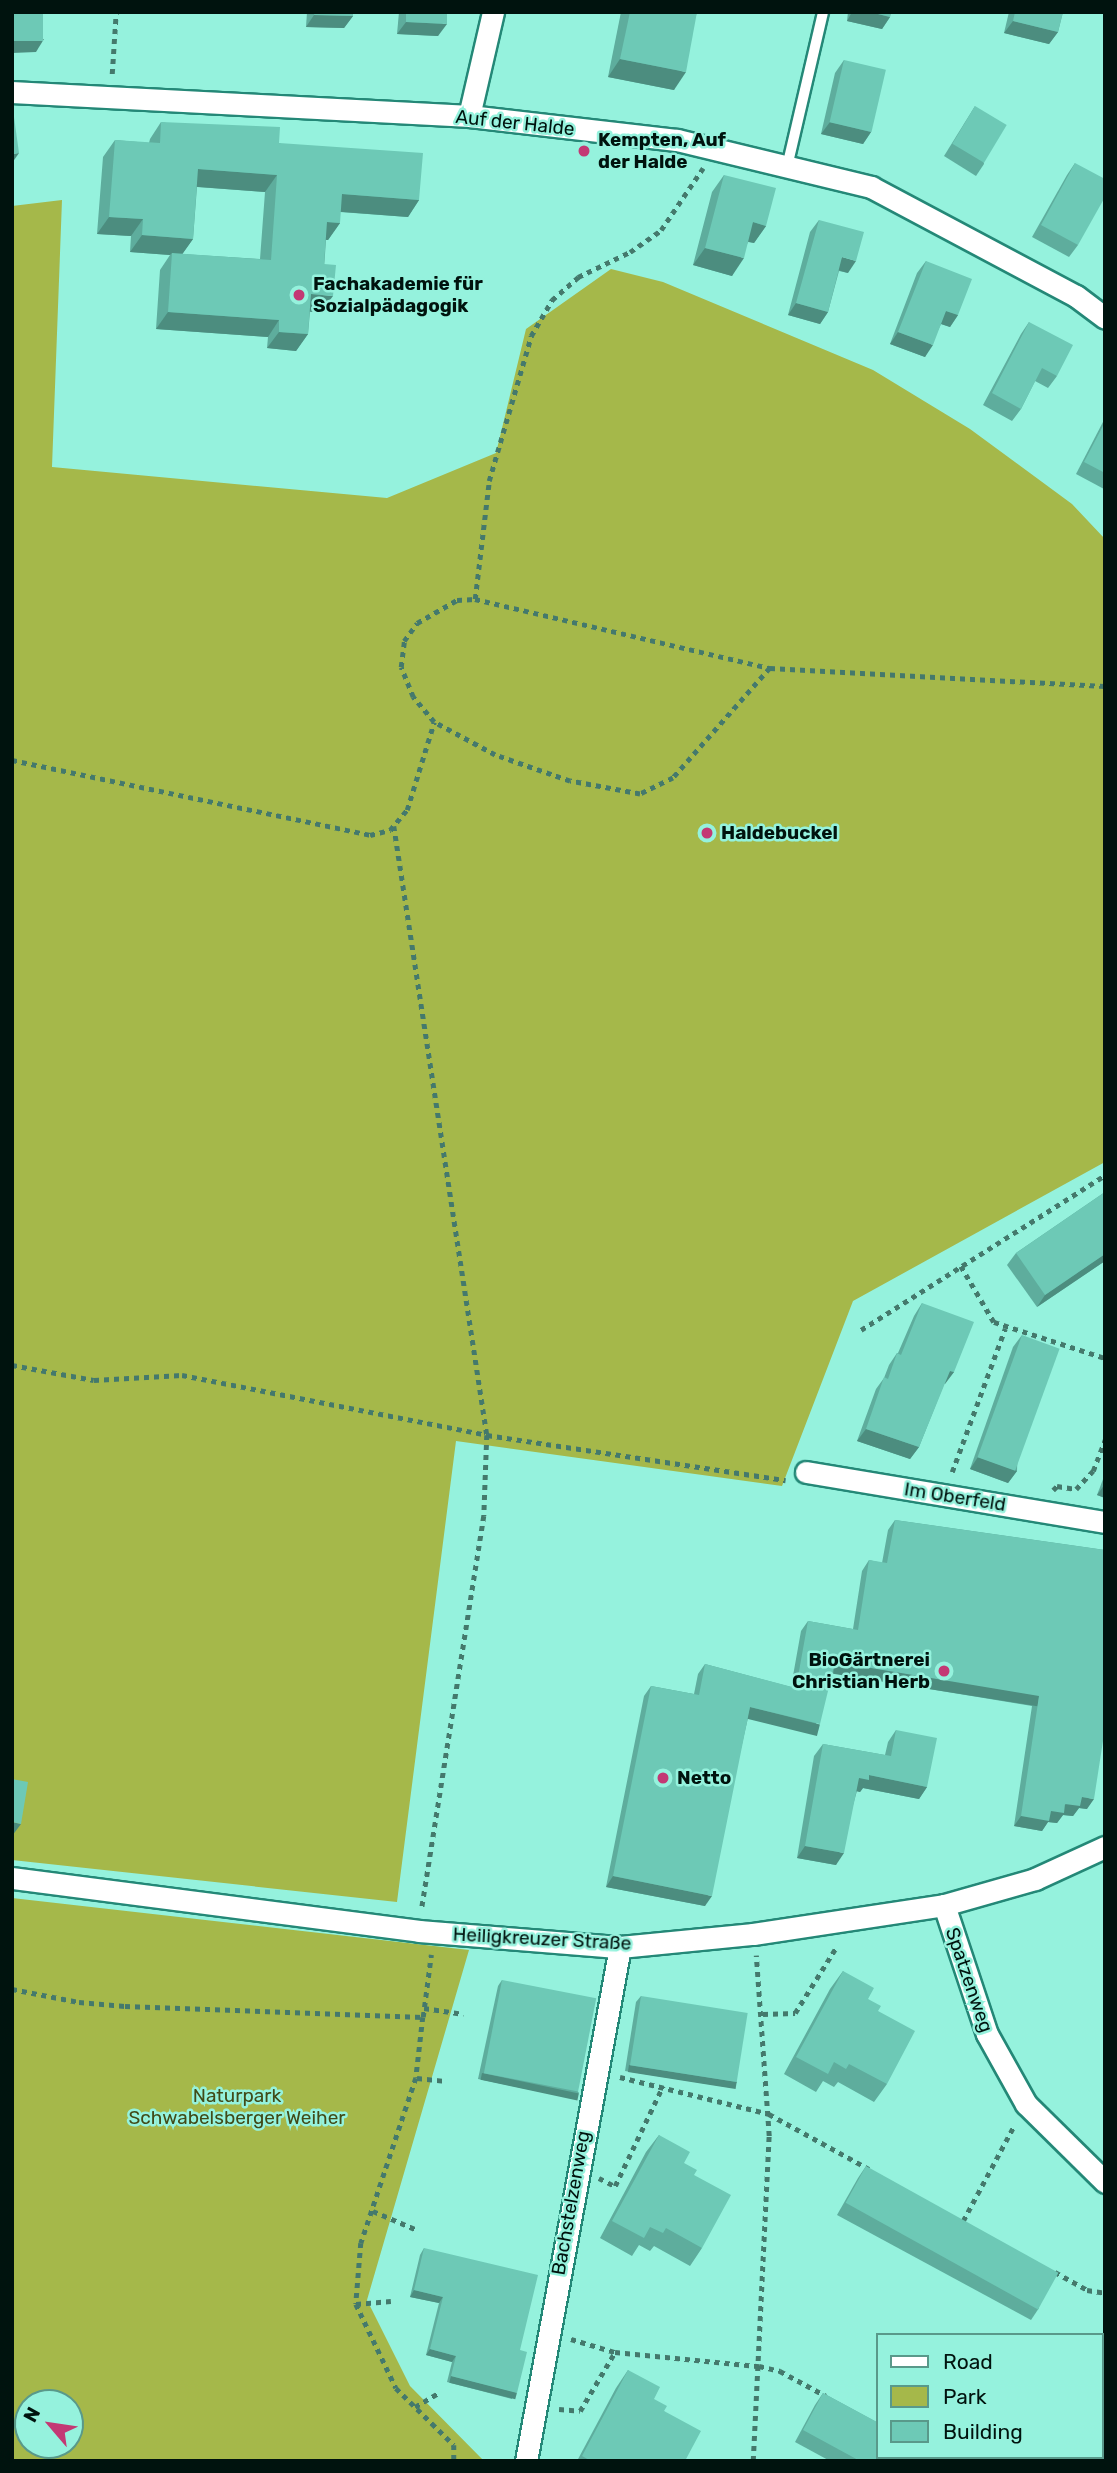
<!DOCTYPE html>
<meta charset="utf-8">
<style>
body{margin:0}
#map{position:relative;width:1117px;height:2473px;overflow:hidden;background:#95f2dd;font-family:Rubik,sans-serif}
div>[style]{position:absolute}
.green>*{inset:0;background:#a5b84a}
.path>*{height:4.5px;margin-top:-2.25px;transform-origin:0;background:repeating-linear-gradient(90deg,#44796c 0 5px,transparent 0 10px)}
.roads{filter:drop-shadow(2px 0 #248877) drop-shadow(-2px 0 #248877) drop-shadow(0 2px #248877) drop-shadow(0 -2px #248877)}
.lane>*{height:10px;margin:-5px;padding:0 5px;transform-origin:5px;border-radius:5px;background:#fff}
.street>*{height:21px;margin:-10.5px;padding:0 10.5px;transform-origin:10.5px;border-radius:10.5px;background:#fff}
.wall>*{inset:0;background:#5ead9d}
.shaded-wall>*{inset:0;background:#4c8d7f;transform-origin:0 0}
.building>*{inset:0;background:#6dc9b6;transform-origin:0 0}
.dots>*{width:19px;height:19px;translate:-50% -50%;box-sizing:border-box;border:4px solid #95f2dd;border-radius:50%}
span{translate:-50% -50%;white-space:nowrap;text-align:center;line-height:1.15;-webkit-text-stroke:5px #95f2dd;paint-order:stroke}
.street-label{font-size:19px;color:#00130e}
.poi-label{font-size:19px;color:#00130e;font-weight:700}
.left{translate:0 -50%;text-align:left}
.right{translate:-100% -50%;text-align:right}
.park-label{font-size:19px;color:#414a17}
.frame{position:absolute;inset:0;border:14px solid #00130e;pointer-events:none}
.legend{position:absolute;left:876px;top:2333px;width:228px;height:126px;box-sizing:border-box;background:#95f2dd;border:2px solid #59998a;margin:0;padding:9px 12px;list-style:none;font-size:21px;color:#00130e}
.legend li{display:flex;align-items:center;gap:14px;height:35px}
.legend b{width:35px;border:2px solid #59998a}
.north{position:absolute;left:14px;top:2389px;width:70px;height:70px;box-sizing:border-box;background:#95f2dd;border:2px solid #59998a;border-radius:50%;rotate:299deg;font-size:19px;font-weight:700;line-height:28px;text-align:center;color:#00130e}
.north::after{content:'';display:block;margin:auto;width:24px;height:32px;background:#c33974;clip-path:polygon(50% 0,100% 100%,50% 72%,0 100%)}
</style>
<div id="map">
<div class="green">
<i style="clip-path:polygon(62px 200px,52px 467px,387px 498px,496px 453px,526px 329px,611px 269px,663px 282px,873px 370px,970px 429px,1072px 504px,1105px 539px,1105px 1162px,853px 1301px,782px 1486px,456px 1441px,397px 1902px,12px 1860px,12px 206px)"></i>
<i style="clip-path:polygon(evenodd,12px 1898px,469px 1950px,367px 2300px,410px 2386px,484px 2461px,12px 2461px,12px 1898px,70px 2403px,70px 2445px,28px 2445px,28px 2403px,70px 2403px)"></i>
</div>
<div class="path">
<i style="left:112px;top:74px;width:62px;rotate:-86.3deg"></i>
<i style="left:475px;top:599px;width:119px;rotate:-83.2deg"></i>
<i style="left:489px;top:481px;width:151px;rotate:-73.8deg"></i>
<i style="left:531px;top:336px;width:42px;rotate:-59.7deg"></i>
<i style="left:552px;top:300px;width:35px;rotate:-41deg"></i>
<i style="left:578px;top:277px;width:58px;rotate:-25.7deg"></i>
<i style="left:630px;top:252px;width:38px;rotate:-35deg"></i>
<i style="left:661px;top:230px;width:75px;rotate:-55.9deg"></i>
<i style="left:770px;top:668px;width:147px;rotate:131.4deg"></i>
<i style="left:673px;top:778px;width:37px;rotate:154deg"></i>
<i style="left:640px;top:794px;width:71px;rotate:-169.5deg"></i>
<i style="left:570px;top:781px;width:79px;rotate:-160.9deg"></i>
<i style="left:495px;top:755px;width:69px;rotate:-151.6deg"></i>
<i style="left:434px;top:722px;width:33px;rotate:-130deg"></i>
<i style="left:413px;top:697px;width:32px;rotate:-112deg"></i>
<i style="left:401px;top:667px;width:26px;rotate:-83deg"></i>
<i style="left:404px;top:641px;width:22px;rotate:-54deg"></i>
<i style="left:417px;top:623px;width:46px;rotate:-29.9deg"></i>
<i style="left:457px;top:600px;width:18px;rotate:-3deg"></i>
<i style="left:475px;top:599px;width:303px;rotate:13.2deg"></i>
<i style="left:770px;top:668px;width:335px;rotate:3.1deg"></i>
<i style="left:12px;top:760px;width:366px;rotate:11.8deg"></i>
<i style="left:370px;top:835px;width:21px;rotate:-14deg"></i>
<i style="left:390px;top:830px;width:26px;rotate:-50deg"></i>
<i style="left:407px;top:810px;width:92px;rotate:-72.9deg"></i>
<i style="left:394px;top:826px;width:616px;rotate:81.32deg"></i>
<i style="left:487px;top:1435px;width:81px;rotate:92.1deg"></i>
<i style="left:484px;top:1516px;width:396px;rotate:99deg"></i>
<i style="left:961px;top:1266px;width:65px;rotate:59.5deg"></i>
<i style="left:994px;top:1322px;width:117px;rotate:18deg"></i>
<i style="left:861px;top:1330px;width:289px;rotate:-32.4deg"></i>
<i style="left:12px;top:1365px;width:83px;rotate:10.4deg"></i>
<i style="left:94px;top:1380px;width:88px;rotate:-3.3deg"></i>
<i style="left:182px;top:1375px;width:311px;rotate:11.1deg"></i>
<i style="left:487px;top:1435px;width:302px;rotate:8.6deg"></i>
<i style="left:952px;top:1472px;width:153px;rotate:-69.7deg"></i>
<i style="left:1053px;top:1490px;width:6px;rotate:-45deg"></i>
<i style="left:1057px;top:1486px;width:19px;rotate:9deg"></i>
<i style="left:1076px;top:1489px;width:25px;rotate:-47deg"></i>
<i style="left:1093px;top:1471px;width:34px;rotate:-69deg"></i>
<i style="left:12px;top:1989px;width:68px;rotate:11deg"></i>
<i style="left:79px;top:2002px;width:46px;rotate:5deg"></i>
<i style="left:125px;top:2006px;width:298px;rotate:2.1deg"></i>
<i style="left:423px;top:2017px;width:61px;rotate:96.5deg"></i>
<i style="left:416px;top:2078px;width:174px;rotate:108.4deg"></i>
<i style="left:361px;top:2243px;width:61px;rotate:94.7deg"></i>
<i style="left:356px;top:2304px;width:93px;rotate:64.5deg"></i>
<i style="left:396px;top:2388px;width:81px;rotate:44.5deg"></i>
<i style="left:454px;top:2445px;width:16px;rotate:90deg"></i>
<i style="left:424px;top:2008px;width:40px;rotate:8.5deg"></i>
<i style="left:763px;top:2014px;width:32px;rotate:-2deg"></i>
<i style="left:795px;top:2013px;width:79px;rotate:-57.9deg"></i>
<i style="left:423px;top:2017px;width:63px;rotate:-82.6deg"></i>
<i style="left:620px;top:2077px;width:154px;rotate:13.9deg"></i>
<i style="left:769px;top:2114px;width:114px;rotate:28.8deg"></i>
<i style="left:417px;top:2078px;width:30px;rotate:6deg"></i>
<i style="left:599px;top:2178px;width:18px;rotate:27deg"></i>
<i style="left:615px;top:2186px;width:111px;rotate:-64.4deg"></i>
<i style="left:373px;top:2211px;width:46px;rotate:23.2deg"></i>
<i style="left:963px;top:2221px;width:108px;rotate:-61.8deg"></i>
<i style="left:1055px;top:2272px;width:37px;rotate:29deg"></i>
<i style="left:1087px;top:2290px;width:18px;rotate:9deg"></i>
<i style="left:356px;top:2304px;width:35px;rotate:-5deg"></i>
<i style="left:571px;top:2339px;width:46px;rotate:16.5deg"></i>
<i style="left:615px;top:2352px;width:145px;rotate:5.6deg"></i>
<i style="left:759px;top:2366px;width:22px;rotate:13deg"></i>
<i style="left:780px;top:2371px;width:52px;rotate:28.5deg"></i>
<i style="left:415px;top:2407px;width:26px;rotate:-31deg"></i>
<i style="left:559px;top:2409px;width:21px;rotate:5deg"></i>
<i style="left:580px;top:2411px;width:69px;rotate:-59.3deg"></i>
<i style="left:753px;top:2461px;width:325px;rotate:-87.2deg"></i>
<i style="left:769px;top:2136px;width:181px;rotate:-94.1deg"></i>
</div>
<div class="roads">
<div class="lane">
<i style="left:787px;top:167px;width:159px;rotate:-76.9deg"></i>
</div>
<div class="street">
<i style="left:12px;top:92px;width:458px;rotate:3deg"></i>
<i style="left:469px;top:116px;width:209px;rotate:6.6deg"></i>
<i style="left:677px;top:140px;width:200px;rotate:13.6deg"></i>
<i style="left:871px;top:187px;width:232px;rotate:28deg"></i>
<i style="left:1076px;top:296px;width:36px;rotate:37deg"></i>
<i style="left:469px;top:116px;width:107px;rotate:-77deg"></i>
<i style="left:806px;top:1472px;width:303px;rotate:9.5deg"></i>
<i style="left:12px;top:1878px;width:410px;rotate:7.4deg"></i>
<i style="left:419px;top:1931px;width:202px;rotate:4.6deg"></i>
<i style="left:620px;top:1947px;width:134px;rotate:-5.6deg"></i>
<i style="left:753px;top:1934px;width:193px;rotate:-8.6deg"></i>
<i style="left:944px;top:1905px;width:95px;rotate:-15.9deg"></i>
<i style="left:1035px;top:1879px;width:77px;rotate:-24.6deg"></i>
<i style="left:944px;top:1905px;width:136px;rotate:71.6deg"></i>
<i style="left:987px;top:2034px;width:80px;rotate:60.9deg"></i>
<i style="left:1026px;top:2104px;width:111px;rotate:44.6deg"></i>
<i style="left:526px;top:2461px;width:523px;rotate:-79.64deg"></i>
</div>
</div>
<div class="wall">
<i style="clip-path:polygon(307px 12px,353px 12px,353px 16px,344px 28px,306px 27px)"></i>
<i style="clip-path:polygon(399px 12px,447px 12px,438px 36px,397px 34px)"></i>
<i style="clip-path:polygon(621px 12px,697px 12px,674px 90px,608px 77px)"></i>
<i style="clip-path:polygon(848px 12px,891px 12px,890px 17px,882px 29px,847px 21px)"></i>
<i style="clip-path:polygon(1009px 12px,1063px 12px,1058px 32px,1049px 44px,1004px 33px)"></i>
<i style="clip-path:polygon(844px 60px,871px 132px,863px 144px,821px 134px,835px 73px)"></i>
<i style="clip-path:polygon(975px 106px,984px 164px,976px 176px,944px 156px)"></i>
<i style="clip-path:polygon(evenodd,161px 122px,279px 143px,419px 200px,408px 217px,340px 212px,340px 223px,328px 240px,326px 240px,321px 312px,310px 312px,308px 334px,296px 351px,267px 348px,268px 337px,156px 329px,160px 270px,170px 255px,130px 252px,131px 236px,97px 234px,103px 157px,115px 140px,149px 143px,150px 139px,161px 122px,197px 187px,265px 192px,260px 259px,182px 254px,193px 239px,197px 187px)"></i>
<i style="clip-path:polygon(1075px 163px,1078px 245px,1069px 257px,1032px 237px,1067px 175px)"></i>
<i style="clip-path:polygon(724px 175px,766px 226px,754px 243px,748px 242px,732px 276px,693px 265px,712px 192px)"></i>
<i style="clip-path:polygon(819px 220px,848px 273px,839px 271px,828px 312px,820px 324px,788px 315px,810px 232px)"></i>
<i style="clip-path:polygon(926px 261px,958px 315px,950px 327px,941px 324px,925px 357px,890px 344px,917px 273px)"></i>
<i style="clip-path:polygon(1029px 322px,1057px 376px,1048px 388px,1035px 381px,1021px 409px,1012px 421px,983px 405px,1021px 334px)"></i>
<i style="clip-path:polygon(1105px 418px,1105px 489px,1104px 489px,1076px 474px)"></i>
<i style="clip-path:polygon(1105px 1192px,1105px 1261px,1037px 1307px,1007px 1265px,1016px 1253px)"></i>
<i style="clip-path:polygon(922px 1303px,954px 1372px,944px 1384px,919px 1447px,910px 1459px,857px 1441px,876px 1389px,884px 1378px,889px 1365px,897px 1353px,898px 1353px,914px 1316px)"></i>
<i style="clip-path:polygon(1022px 1335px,1017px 1471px,1008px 1483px,970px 1469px,1013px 1347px)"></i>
<i style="clip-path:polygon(1105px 1474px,1105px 1498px,1097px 1495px)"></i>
<i style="clip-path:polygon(895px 1520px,1105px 1550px,1087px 1809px,1079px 1808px,1073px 1816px,1063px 1815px,1057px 1823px,1048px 1822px,1042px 1831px,1014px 1826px,1032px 1706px,832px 1673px,813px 1734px,748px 1718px,705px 1906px,606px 1887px,644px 1696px,651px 1686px,694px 1694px,698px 1674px,705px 1664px,791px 1687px,801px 1631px,808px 1621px,853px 1629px,862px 1571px,869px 1560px,882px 1563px,888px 1530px)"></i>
<i style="clip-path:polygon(896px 1730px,927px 1787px,919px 1799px,863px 1788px,860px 1792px,857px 1791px,836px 1865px,797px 1858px,814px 1756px,823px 1744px,885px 1755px,888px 1742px)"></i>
<i style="clip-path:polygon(843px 1971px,878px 2011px,887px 2084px,874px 2102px,838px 2082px,834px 2087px,823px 2081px,816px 2092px,784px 2074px,830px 1989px)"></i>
<i style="clip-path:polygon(502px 1980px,579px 2093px,575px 2099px,478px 2079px,498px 1986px)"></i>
<i style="clip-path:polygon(641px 1996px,737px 2082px,733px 2088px,625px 2071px,636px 2002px)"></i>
<i style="clip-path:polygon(659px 2135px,694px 2175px,702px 2248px,690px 2266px,654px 2246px,650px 2251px,639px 2245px,632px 2256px,600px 2238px,646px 2152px)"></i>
<i style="clip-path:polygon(866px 2166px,1039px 2308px,1031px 2320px,837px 2215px,858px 2178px)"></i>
<i style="clip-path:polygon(424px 2248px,520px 2350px,512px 2399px,447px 2382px,452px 2362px,426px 2355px,439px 2303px,410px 2297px,420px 2255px)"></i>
<i style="clip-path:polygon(628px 2370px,664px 2411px,685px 2461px,577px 2461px,616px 2388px)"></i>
<i style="clip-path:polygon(823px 2393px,948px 2461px,830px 2461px,795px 2442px,815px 2405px)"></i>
</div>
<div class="shaded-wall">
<i style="clip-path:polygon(852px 12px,870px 12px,890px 17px,882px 29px,847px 21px)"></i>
<i style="clip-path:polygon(314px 15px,353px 16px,344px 28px,306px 27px)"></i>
<i style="clip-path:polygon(1013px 21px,1058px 32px,1049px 44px,1004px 33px)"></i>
<i style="clip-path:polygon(406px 22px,447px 24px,438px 36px,397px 34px)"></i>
<i style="clip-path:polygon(44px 39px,36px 52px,12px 53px,12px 41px)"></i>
<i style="clip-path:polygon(620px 59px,686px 72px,674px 90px,608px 77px)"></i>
<i style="clip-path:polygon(830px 122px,871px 132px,863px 144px,821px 134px)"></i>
<i style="clip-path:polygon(19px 153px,12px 163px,12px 154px)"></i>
<i style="clip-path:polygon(198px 169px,277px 175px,265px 192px,186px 186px)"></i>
<i style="clip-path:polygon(342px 194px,419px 200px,408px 217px,330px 211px)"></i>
<i style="clip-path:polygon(109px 217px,143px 219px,131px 236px,97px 234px)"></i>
<i style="clip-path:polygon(327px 222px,340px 223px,328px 240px,315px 239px)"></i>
<i style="clip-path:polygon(753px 222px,766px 226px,754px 243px,741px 240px)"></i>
<i style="clip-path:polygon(142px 235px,193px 239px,181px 256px,172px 253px,170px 255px,130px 252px)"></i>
<i style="clip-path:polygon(705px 248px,744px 258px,732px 276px,693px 265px)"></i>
<i style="clip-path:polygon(842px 257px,856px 261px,848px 273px,834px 269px)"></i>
<i style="clip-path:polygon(311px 294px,333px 296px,321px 312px,299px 311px)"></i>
<i style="clip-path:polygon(796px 303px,828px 312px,820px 324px,788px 315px)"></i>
<i style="clip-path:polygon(946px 311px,958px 315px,950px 327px,938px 323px)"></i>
<i style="clip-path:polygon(168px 312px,279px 320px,268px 337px,156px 329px)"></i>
<i style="clip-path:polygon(279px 332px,308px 334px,296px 351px,267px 348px)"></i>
<i style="clip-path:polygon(898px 332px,933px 345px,925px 357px,890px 344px)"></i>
<i style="clip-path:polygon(1105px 1254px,1105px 1261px,1037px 1307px,1045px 1295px)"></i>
<i style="clip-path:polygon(950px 1371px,954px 1372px,945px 1384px,941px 1383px)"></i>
<i style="clip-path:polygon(866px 1429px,919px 1447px,910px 1459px,857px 1441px)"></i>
<i style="clip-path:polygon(978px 1457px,1017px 1471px,1008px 1483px,970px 1469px)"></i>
<i style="clip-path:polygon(1105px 1484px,1105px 1498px,1097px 1495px)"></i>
<i style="left:835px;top:1662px;width:207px;height:12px;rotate:9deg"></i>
<i style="left:750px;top:1707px;width:72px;height:12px;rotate:14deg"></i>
<i style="clip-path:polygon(869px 1775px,927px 1787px,919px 1799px,863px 1788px,860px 1792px,851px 1790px,859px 1778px)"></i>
<i style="clip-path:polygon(1082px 1797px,1094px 1799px,1087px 1809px,1079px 1808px,1073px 1816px,1063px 1815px,1057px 1823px,1048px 1822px,1042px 1831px,1014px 1826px,1021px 1816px,1051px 1811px)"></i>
<i style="clip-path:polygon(12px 1822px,21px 1824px,12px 1836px)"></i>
<i style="clip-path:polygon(805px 1846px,844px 1853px,836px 1865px,797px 1858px)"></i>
<i style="clip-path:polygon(613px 1876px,712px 1896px,705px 1906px,606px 1887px)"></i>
<i style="left:629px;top:2065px;width:109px;height:7px;rotate:9deg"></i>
<i style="left:482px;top:2073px;width:99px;height:7px;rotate:12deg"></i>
<i style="clip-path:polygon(414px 2290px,443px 2297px,439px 2303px,410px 2297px)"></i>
<i style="clip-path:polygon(430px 2349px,456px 2356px,452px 2362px,426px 2355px)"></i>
<i style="left:451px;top:2376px;width:68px;height:7px;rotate:14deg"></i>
</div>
<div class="building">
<i style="left:12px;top:12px;width:31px;height:29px"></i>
<i style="clip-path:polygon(315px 12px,353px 12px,353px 16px,314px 15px)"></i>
<i style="clip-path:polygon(406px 12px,447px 12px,447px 24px,406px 22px)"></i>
<i style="clip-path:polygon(630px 12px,697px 12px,686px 72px,620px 59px)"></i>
<i style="clip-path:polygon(870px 12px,891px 12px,890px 17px)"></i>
<i style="clip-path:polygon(1015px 12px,1063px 12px,1058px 32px,1013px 21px)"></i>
<i style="left:844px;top:60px;width:43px;height:64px;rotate:13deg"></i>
<i style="left:975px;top:106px;width:37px;height:44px;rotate:31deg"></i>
<i style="clip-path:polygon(12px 117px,14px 117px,19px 153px,12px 154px)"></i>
<i style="clip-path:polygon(161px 122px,280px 127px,279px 143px,423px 153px,419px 200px,342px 194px,340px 223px,327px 222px,324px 264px,336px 265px,333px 296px,311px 294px,308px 334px,279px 332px,279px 320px,168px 312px,172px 253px,271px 260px,277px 175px,198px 169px,193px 239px,142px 235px,143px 219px,109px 217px,115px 140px,160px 143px)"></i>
<i style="clip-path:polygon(1075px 163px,1105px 179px,1105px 197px,1078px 245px,1041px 225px)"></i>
<i style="clip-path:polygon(724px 175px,776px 188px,766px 226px,753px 222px,744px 258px,705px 248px)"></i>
<i style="clip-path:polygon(819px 220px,864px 232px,856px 261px,842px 257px,828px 312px,796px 303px)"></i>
<i style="clip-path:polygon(926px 261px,972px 279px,958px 315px,946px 311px,933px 345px,898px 332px)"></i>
<i style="clip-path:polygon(1029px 322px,1073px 345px,1057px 376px,1042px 368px,1021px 409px,992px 393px)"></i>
<i style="clip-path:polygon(1105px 422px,1105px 473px,1084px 462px)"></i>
<i style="clip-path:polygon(1105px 1192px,1105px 1254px,1045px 1295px,1016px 1253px)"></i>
<i style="clip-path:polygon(922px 1303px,974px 1322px,954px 1372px,950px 1371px,919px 1447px,866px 1429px,884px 1377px,888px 1379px,897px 1353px,901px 1355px)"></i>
<i style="left:1022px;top:1335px;width:40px;height:130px;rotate:20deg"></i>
<i style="clip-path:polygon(895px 1520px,1105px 1550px,1105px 1728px,1094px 1799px,1082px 1797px,1080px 1806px,1065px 1804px,1064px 1813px,1051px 1811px,1049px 1821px,1021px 1816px,1039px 1696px,835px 1662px,820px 1724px,750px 1707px,712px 1896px,613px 1876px,651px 1686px,699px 1695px,705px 1664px,796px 1688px,808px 1621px,858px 1630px,869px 1560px,887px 1563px)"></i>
<i style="clip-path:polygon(896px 1730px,937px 1738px,927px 1787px,869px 1775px,869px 1780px,859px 1778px,844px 1853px,805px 1846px,823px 1744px,891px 1756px)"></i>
<i style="clip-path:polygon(12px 1779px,28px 1782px,21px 1824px,12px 1822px)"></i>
<i style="clip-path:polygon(843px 1971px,874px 1988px,868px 1999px,881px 2006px,878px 2011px,915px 2031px,887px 2084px,849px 2064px,846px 2069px,834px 2062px,828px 2074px,796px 2057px)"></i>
<i style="left:502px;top:1980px;width:96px;height:95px;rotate:11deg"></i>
<i style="left:641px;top:1996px;width:108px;height:70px;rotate:9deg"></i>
<i style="clip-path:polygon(659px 2135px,690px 2152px,684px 2163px,697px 2170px,694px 2175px,731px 2195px,702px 2248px,666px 2228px,663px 2233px,650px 2227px,644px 2238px,612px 2221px)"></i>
<i style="left:866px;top:2166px;width:220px;height:42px;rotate:29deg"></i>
<i style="clip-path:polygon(424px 2248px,538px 2275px,520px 2350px,527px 2352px,517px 2393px,451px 2376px,456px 2356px,430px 2349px,443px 2297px,414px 2290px)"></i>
<i style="clip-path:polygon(628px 2370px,660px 2387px,654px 2399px,667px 2406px,664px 2411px,701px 2431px,685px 2461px,591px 2461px,582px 2456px)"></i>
<i style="clip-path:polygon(823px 2393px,877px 2422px,877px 2457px,942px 2457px,948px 2461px,860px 2461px,803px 2430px)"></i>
</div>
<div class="dots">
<i style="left:584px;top:151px;background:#c33974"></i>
<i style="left:299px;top:295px;background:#c33974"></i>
<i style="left:707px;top:833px;background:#c33974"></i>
<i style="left:944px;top:1671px;background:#c33974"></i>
<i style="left:663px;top:1778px;background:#c33974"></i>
</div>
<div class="street-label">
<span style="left:515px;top:123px;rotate:6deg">Auf der Halde</span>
<span style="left:955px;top:1497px;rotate:9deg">Im Oberfeld</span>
<span style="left:542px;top:1939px;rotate:3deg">Heiligkreuzer Straße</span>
<span style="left:969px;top:1980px;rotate:71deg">Spatzenweg</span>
<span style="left:571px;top:2203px;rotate:-80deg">Bachstelzenweg</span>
</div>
<div class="poi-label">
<span class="left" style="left:598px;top:151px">Kempten, Auf<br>der Halde</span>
<span class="left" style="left:313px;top:295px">Fachakademie für<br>Sozialpädagogik</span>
<span class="left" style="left:721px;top:833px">Haldebuckel</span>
<span class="right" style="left:930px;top:1671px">BioGärtnerei<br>Christian Herb</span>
<span class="left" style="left:677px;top:1778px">Netto</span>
</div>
<div class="park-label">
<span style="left:237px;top:2107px">Naturpark<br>Schwabelsberger Weiher</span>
</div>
<div class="frame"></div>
<ul class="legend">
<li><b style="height:9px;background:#fff"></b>Road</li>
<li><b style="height:19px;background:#a5b84a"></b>Park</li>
<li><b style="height:19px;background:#6dc9b6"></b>Building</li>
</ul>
<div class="north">N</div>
</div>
